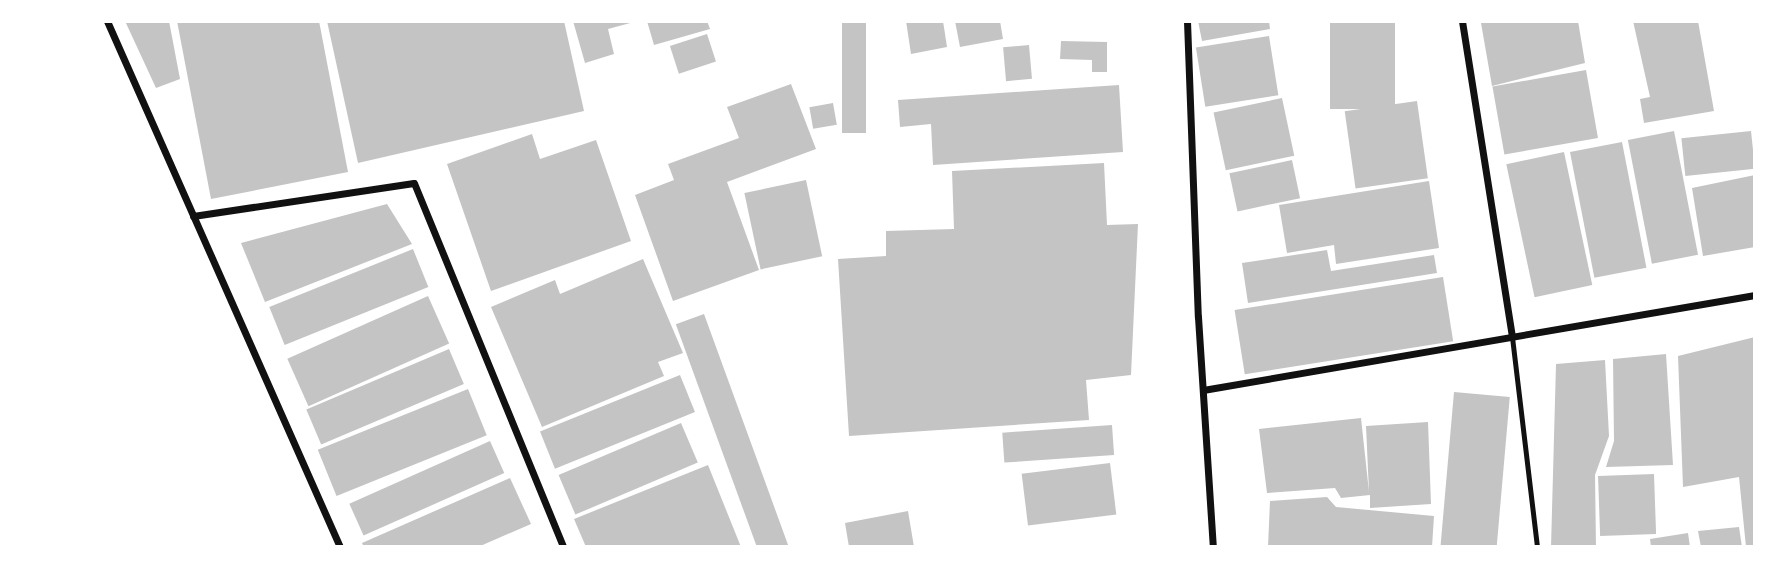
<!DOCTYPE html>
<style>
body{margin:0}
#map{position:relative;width:1776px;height:568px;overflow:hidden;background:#fff;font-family:"Exo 2",sans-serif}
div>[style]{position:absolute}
.building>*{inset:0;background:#c4c4c4;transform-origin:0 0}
.service>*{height:5px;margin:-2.5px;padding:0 2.5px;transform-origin:2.5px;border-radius:2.5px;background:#111}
.minor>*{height:7px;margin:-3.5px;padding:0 3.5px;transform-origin:3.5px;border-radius:3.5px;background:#111}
span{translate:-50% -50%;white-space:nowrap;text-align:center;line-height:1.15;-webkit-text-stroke:5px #fff;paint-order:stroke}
.frame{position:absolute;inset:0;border:23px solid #fff;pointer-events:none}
</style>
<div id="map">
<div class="building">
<i style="clip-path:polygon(125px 21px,169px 21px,180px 79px,156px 88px)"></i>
<i style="clip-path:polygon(177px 21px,319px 21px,348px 172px,211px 199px)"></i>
<i style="clip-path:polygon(327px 21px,564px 21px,584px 111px,358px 163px)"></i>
<i style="clip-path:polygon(573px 21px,634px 21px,634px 22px,608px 29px,614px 54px,585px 63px)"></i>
<i style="clip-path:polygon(647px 21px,707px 21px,710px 29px,654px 45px)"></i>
<i style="left:842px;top:21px;width:24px;height:112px"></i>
<i style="clip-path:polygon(906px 21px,943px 21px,947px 47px,911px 54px)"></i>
<i style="clip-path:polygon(955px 21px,1000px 21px,1003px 39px,960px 47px)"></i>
<i style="clip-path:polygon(1198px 21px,1269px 21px,1270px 29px,1202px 41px)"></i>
<i style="left:1330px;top:21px;width:65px;height:88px"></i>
<i style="clip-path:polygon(1578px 21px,1585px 63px,1492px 86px,1481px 23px)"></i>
<i style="clip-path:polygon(1633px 21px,1698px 21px,1714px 111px,1644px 123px,1640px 99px,1650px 97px)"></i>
<i style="left:707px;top:34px;width:29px;height:39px;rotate:72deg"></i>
<i style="left:1269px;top:36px;width:60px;height:74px;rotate:81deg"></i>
<i style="clip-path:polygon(1061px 41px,1107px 42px,1107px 72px,1092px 72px,1092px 60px,1060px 59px)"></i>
<i style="left:1029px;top:45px;width:34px;height:26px;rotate:85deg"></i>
<i style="left:1586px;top:70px;width:69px;height:95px;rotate:80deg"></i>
<i style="clip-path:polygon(791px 84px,816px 149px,727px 182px,759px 270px,673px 301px,635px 195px,674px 180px,668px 164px,739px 138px,727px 107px)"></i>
<i style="clip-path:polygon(1119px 85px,1123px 152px,933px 165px,931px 124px,900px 127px,898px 100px)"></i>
<i style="left:1282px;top:98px;width:59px;height:70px;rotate:78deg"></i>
<i style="left:1417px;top:101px;width:78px;height:73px;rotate:82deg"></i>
<i style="left:833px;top:103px;width:22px;height:24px;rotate:80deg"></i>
<i style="left:1674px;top:131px;width:126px;height:47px;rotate:79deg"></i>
<i style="left:1751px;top:131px;width:38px;height:70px;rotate:84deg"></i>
<i style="clip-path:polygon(532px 134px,540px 159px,596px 140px,631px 241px,491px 291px,447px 164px)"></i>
<i style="left:1622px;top:142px;width:128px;height:53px;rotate:79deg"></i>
<i style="left:1564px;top:152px;width:136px;height:59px;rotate:78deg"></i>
<i style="left:1292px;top:160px;width:39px;height:64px;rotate:78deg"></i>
<i style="clip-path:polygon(1104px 163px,1107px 225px,1138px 224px,1131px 375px,1086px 380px,1089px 420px,849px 436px,838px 259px,886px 256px,886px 231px,954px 229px,952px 171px)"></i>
<i style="clip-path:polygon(1755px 175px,1755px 247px,1703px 256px,1692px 188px)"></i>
<i style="left:806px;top:180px;width:78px;height:63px;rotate:78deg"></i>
<i style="clip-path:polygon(1429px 181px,1439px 248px,1336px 264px,1334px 245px,1287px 253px,1279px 205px)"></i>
<i style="clip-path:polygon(387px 204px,412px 244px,265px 302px,241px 243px)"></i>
<i style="left:413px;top:249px;width:41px;height:155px;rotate:68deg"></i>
<i style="clip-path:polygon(1327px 250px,1331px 271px,1434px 255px,1437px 273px,1248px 303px,1242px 263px)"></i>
<i style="clip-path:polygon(643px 259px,683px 353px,658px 362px,664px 376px,542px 427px,491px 307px,555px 280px,560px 294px)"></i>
<i style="left:1443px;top:277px;width:65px;height:211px;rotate:81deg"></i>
<i style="left:428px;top:296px;width:52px;height:154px;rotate:66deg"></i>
<i style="left:704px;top:314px;width:249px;height:30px;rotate:70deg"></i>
<i style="clip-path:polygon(1755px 337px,1755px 547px,1746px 547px,1739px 477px,1683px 487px,1678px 356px)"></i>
<i style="left:449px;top:349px;width:38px;height:155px;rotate:67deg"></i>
<i style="clip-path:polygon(1666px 354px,1673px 465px,1606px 467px,1614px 441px,1613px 359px)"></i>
<i style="clip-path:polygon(1605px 360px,1609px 436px,1595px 475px,1596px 547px,1551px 547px,1556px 364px)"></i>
<i style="left:680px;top:375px;width:40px;height:151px;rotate:68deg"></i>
<i style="left:468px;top:389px;width:50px;height:162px;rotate:68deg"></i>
<i style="left:1454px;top:392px;width:56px;height:156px;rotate:5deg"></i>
<i style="clip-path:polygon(1361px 418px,1369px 492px,1366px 426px,1428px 422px,1431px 504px,1370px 508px,1370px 495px,1341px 498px,1335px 488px,1267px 493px,1259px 429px)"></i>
<i style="left:681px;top:423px;width:43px;height:133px;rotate:67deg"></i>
<i style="left:1112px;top:425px;width:30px;height:110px;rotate:86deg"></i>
<i style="left:490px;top:441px;width:35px;height:154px;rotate:66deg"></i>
<i style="left:1110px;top:463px;width:52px;height:89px;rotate:83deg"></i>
<i style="clip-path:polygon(708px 465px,741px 547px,586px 547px,574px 519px)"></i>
<i style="left:1654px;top:474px;width:60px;height:56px;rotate:88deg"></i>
<i style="clip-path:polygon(510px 478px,531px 524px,478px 547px,364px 547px,362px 543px)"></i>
<i style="clip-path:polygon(1327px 497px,1336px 507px,1434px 516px,1432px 547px,1268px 547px,1270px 501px)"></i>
<i style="clip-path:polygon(908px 511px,914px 547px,849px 547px,845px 523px)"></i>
<i style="clip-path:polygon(1739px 527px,1742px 547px,1701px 547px,1698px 531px)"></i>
<i style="clip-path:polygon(1688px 533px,1690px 547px,1651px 547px,1650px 539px)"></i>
</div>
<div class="service">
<i style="left:1512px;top:337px;width:211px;rotate:83.2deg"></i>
</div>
<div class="minor">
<i style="left:107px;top:21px;width:575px;rotate:66.11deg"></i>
<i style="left:1187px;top:21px;width:296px;rotate:87.9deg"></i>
<i style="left:1198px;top:317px;width:230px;rotate:86.3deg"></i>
<i style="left:1462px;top:21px;width:320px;rotate:81deg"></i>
<i style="left:193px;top:216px;width:223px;rotate:-8.5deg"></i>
<i style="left:414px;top:183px;width:393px;rotate:67.7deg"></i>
<i style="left:1203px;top:390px;width:560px;rotate:-9.77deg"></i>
</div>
<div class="frame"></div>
</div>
